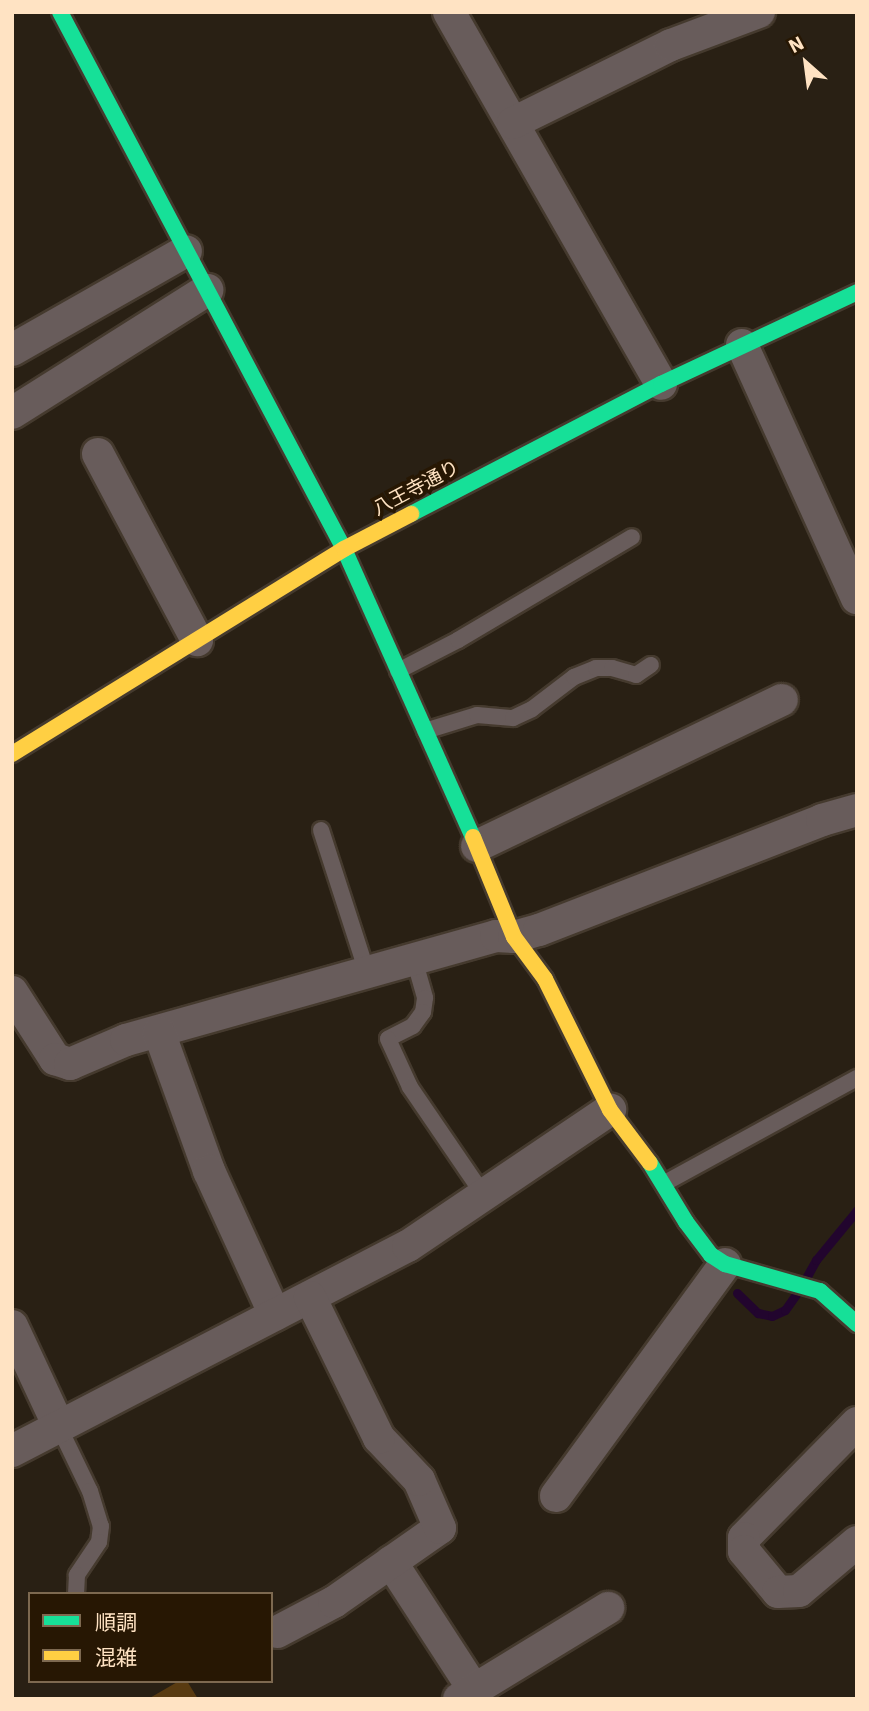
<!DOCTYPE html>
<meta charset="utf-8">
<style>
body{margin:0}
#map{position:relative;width:869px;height:1711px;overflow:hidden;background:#292014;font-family:"IBM Plex Sans","Noto Sans JP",sans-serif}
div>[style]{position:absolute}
.green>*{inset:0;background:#593b11}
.stream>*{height:9px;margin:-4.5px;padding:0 4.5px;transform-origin:4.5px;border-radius:4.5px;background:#22052e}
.roads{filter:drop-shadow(2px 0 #453a2e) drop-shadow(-2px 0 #453a2e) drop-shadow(0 2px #453a2e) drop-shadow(0 -2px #453a2e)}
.lane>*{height:16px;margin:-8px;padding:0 8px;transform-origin:8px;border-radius:8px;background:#685c5b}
.street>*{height:32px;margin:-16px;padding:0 16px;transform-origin:16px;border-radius:16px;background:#685c5b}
.fast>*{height:16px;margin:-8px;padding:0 8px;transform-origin:8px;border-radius:8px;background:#16e098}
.slow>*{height:16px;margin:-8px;padding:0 8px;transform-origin:8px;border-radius:8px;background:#ffcf43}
span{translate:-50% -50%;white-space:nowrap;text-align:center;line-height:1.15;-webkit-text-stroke:7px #271703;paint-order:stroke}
.street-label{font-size:19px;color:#ffe3c3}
.frame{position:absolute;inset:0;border:14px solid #ffe3c3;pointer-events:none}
.legend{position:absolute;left:28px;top:1592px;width:245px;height:91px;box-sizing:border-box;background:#271703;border:2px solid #7d6950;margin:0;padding:9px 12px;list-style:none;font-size:21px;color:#ffe3c3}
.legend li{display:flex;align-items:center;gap:14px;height:35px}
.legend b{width:35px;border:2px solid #7d6950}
.north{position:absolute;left:771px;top:28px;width:70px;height:70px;-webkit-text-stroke:5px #271703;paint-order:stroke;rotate:332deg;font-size:19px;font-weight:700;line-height:28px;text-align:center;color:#ffe3c3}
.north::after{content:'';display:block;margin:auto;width:24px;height:32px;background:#ffe3c3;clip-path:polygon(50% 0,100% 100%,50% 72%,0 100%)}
</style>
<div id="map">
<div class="green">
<i style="clip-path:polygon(179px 1681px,187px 1681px,198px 1699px,148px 1699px)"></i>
</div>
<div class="stream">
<i style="left:806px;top:1278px;width:21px;rotate:-61deg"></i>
<i style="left:816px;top:1260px;width:65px;rotate:-50.6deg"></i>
<i style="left:737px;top:1293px;width:29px;rotate:44deg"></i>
<i style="left:758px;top:1313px;width:14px;rotate:12deg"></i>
<i style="left:772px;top:1316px;width:14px;rotate:-25deg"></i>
<i style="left:785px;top:1310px;width:21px;rotate:-55deg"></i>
</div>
<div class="roads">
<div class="lane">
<i style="left:398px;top:671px;width:68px;rotate:-27.3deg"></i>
<i style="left:458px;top:640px;width:202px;rotate:-30.6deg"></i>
<i style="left:425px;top:731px;width:54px;rotate:-17.1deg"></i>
<i style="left:477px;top:715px;width:36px;rotate:5deg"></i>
<i style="left:513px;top:718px;width:21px;rotate:-25deg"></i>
<i style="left:532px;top:709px;width:53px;rotate:-37.3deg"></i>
<i style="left:574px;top:677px;width:24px;rotate:-22deg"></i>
<i style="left:596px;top:668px;width:16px"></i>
<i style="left:612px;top:668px;width:25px;rotate:16deg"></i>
<i style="left:636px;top:675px;width:18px;rotate:-34deg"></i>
<i style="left:321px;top:830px;width:149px;rotate:72.1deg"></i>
<i style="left:422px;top:957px;width:11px;rotate:124deg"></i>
<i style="left:416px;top:966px;width:33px;rotate:74deg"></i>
<i style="left:425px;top:998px;width:14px;rotate:98deg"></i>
<i style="left:423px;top:1012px;width:17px;rotate:126deg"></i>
<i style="left:413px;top:1026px;width:28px;rotate:153deg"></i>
<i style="left:388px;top:1039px;width:53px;rotate:65.4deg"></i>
<i style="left:410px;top:1087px;width:130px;rotate:55.7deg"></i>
<i style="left:665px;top:1183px;width:219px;rotate:-28.7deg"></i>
<i style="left:59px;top:1427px;width:71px;rotate:64.2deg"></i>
<i style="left:90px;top:1491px;width:37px;rotate:73deg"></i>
<i style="left:101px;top:1526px;width:16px;rotate:97deg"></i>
<i style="left:99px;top:1542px;width:40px;rotate:124deg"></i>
<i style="left:77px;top:1575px;width:19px;rotate:93deg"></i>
</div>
<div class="street">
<i style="left:449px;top:12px;width:428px;rotate:60.3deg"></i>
<i style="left:513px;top:123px;width:176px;rotate:-26.3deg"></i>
<i style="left:671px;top:45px;width:94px;rotate:-20.6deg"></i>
<i style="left:742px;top:345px;width:278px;rotate:65.6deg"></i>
<i style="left:12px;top:350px;width:200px;rotate:-29.6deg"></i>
<i style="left:12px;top:413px;width:231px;rotate:-32.2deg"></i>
<i style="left:98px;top:454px;width:211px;rotate:62deg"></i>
<i style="left:477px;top:846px;width:338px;rotate:-25.6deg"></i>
<i style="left:12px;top:992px;width:80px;rotate:57.3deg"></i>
<i style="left:55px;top:1059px;width:16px;rotate:18deg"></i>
<i style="left:70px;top:1064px;width:61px;rotate:-23.2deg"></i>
<i style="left:126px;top:1040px;width:384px;rotate:-15.7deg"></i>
<i style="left:496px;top:936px;width:18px;rotate:3deg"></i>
<i style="left:514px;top:937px;width:26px;rotate:-16deg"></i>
<i style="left:539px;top:930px;width:304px;rotate:-21.2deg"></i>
<i style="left:822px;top:820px;width:36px;rotate:-16deg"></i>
<i style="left:159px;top:1032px;width:148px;rotate:70.2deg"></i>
<i style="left:209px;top:1171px;width:158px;rotate:65.4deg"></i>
<i style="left:12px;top:1326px;width:111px;rotate:65deg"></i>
<i style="left:857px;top:1423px;width:161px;rotate:134.5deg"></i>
<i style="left:744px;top:1538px;width:13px;rotate:90deg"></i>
<i style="left:744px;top:1551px;width:53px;rotate:50.3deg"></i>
<i style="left:778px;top:1592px;width:21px;rotate:-3deg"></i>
<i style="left:799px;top:1591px;width:76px;rotate:-40.2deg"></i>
<i style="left:12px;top:1451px;width:446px;rotate:-27.4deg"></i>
<i style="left:408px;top:1246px;width:244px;rotate:-34deg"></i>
<i style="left:556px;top:1496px;width:287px;rotate:-53.9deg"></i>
<i style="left:391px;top:1562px;width:153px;rotate:57deg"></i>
<i style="left:277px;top:1632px;width:64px;rotate:-27.8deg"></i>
<i style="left:334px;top:1602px;width:129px;rotate:-34.9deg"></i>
<i style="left:440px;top:1528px;width:52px;rotate:-113.6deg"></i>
<i style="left:419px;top:1480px;width:58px;rotate:-133.6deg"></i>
<i style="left:379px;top:1438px;width:157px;rotate:-116.1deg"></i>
<i style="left:459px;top:1699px;width:175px;rotate:-31.4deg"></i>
</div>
<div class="fast">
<i style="left:60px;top:12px;width:607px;rotate:62.13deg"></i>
<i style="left:344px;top:549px;width:316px;rotate:65.9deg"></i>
<i style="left:411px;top:514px;width:282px;rotate:-27.5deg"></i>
<i style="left:661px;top:384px;width:217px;rotate:-25.1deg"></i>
<i style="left:650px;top:1163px;width:69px;rotate:58.6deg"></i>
<i style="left:686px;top:1222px;width:41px;rotate:52.9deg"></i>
<i style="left:711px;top:1255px;width:17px;rotate:33deg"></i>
<i style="left:725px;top:1264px;width:99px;rotate:15.9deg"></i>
<i style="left:820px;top:1291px;width:50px;rotate:41.7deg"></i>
</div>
<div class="slow">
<i style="left:12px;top:754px;width:390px;rotate:-31.7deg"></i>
<i style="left:344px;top:549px;width:76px;rotate:-27.6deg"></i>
<i style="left:473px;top:837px;width:108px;rotate:67.7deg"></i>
<i style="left:514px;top:937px;width:52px;rotate:53.6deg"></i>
<i style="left:545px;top:979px;width:146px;rotate:63.6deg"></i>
<i style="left:610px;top:1110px;width:66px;rotate:53deg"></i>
</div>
</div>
<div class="street-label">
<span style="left:416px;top:488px;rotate:-28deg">八王寺通り</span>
</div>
<div class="frame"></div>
<ul class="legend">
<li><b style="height:9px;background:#16e098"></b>順調</li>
<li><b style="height:9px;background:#ffcf43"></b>混雑</li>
</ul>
<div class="north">N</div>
</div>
